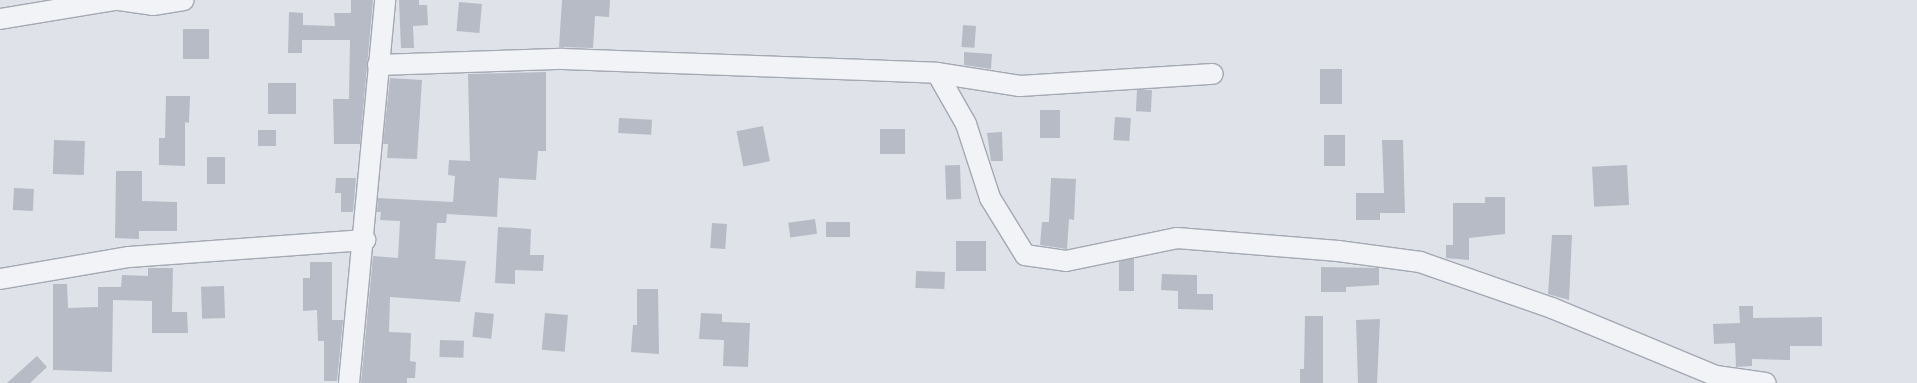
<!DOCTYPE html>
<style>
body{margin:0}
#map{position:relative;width:1917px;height:383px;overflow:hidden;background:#dfe2e9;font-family:"Noto Sans",sans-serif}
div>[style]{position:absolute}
.building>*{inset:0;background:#b7bbc5;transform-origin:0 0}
.roads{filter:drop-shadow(1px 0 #a4a8b3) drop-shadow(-1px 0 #a4a8b3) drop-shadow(0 1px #a4a8b3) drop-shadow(0 -1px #a4a8b3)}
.minor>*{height:20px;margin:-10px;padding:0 10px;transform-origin:10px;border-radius:10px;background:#f2f3f7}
span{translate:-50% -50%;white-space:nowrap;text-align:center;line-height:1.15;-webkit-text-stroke:5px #eff1f6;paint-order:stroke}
</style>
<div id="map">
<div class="building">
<i style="clip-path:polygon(351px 0,373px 0,360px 144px,334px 144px,333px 99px,349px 99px,350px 40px,302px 40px,302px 53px,288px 53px,289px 12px,303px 13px,303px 25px,335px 26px,334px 13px,351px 13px)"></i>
<i style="clip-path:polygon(399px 0,419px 0,419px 5px,427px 5px,428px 25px,413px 26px,414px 48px,401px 48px)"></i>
<i style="clip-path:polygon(562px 0,610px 0,609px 17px,595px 16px,593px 48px,559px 47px)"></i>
<i style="left:459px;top:2px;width:23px;height:29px;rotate:5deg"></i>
<i style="left:963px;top:25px;width:13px;height:22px;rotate:4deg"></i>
<i style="left:183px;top:29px;width:26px;height:30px"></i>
<i style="clip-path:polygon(964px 52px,992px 54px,991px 69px,964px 65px)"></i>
<i style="left:1320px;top:69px;width:22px;height:35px"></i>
<i style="clip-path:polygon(546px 72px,546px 151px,538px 151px,536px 180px,499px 178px,497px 217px,447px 214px,446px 223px,437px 223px,435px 259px,466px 261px,460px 302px,390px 297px,389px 332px,411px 333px,410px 361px,416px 362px,415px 378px,407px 378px,407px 383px,361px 383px,373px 256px,398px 258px,400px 221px,380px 220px,381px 212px,377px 212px,378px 198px,453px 202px,455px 176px,448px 175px,449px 160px,470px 161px,468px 74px)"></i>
<i style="clip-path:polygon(390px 78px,422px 80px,417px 159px,387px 158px,388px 144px,383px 144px)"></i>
<i style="left:268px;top:83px;width:28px;height:31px"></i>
<i style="left:1152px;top:90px;width:22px;height:15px;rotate:93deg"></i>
<i style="clip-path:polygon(166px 96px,190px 96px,189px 123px,185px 122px,185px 166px,159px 165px,159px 138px,165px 138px)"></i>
<i style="left:1040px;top:110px;width:20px;height:28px"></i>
<i style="left:1115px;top:117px;width:16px;height:23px;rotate:4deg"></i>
<i style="left:619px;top:118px;width:33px;height:15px;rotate:3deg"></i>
<i style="left:763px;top:126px;width:36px;height:27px;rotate:79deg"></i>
<i style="left:880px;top:129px;width:25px;height:25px"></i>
<i style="left:276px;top:130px;width:16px;height:18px;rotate:90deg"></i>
<i style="clip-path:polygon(1002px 132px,1003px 161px,991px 161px,987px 133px)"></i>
<i style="left:1324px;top:135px;width:21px;height:31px"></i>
<i style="left:54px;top:140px;width:31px;height:34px;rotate:2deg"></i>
<i style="clip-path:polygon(1382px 140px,1403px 140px,1405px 213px,1380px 213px,1380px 220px,1356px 220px,1356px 193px,1384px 193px)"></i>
<i style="left:207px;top:157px;width:18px;height:27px"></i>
<i style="left:960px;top:165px;width:34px;height:15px;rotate:88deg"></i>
<i style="left:1627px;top:165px;width:40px;height:35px;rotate:87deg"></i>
<i style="clip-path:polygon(116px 171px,142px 171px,142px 201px,177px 202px,177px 231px,139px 231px,139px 239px,115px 238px)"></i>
<i style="clip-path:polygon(336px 178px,356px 178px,353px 212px,341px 212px,341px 193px,335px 193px)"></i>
<i style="clip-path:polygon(1051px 178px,1076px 179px,1074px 220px,1069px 219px,1067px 249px,1040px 245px,1042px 222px,1049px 222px)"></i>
<i style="left:14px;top:188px;width:20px;height:22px;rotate:3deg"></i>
<i style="clip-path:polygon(1485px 197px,1505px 197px,1505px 234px,1469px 238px,1469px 260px,1446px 258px,1446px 245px,1453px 245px,1453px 203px,1485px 203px)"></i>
<i style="left:815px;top:219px;width:15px;height:27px;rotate:82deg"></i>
<i style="left:826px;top:222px;width:24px;height:15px"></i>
<i style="left:712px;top:223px;width:15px;height:25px;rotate:4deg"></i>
<i style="clip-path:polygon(498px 227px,531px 229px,530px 255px,544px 255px,543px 271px,515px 270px,515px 284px,495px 283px)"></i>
<i style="clip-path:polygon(1552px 235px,1572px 235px,1569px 300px,1548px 294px)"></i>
<i style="left:956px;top:241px;width:30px;height:30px"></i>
<i style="left:1134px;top:259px;width:32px;height:15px;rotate:90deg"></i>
<i style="clip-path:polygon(310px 262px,332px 262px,332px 320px,343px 320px,337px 381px,324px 381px,324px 341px,318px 341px,317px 310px,303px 311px,303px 278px,310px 278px)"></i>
<i style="clip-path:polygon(1321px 267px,1379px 268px,1379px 285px,1346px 287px,1346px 292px,1321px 292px)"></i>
<i style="clip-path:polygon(148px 268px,173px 268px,172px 312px,187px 312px,188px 333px,152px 333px,152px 301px,113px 300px,112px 372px,53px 370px,53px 284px,67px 284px,68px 308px,98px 307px,98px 287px,121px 287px,122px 275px,148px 276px)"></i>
<i style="left:916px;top:271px;width:29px;height:17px;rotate:2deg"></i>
<i style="clip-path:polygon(1162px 274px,1197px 275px,1197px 294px,1213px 294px,1213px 310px,1178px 309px,1178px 291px,1161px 290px)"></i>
<i style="left:224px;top:286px;width:32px;height:23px;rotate:88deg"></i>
<i style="clip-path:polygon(637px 289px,658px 289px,659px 354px,631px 352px,633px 325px,637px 325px)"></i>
<i style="clip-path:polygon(1739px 306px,1753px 306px,1753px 318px,1822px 317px,1822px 346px,1790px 346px,1790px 360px,1752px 359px,1752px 366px,1736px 367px,1735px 343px,1714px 344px,1713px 324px,1740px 323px)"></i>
<i style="left:475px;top:312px;width:19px;height:25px;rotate:6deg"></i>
<i style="left:545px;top:313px;width:23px;height:37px;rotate:5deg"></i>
<i style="clip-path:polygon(701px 313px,722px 314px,722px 322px,750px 323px,748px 367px,723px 366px,724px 340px,699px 339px)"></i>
<i style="clip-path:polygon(1305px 316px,1323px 316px,1323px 383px,1300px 383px,1300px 369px,1304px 369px)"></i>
<i style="clip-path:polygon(1380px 319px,1377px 383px,1358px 383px,1356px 320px)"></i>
<i style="left:440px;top:340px;width:24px;height:17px;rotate:2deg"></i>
<i style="clip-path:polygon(37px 356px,47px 367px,30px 383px,7px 383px)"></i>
</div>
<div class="roads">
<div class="minor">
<i style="left:119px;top:0;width:34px;rotate:8deg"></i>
<i style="left:153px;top:5px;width:31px;rotate:-9deg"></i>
<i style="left:0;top:19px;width:117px;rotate:-9.4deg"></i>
<i style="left:378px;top:65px;width:185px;rotate:-1.9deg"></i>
<i style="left:563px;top:59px;width:374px;rotate:2.1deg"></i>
<i style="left:937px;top:73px;width:84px;rotate:8.9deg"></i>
<i style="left:1020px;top:86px;width:193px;rotate:-3.6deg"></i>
<i style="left:937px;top:73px;width:59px;rotate:60.4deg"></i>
<i style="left:966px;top:124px;width:78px;rotate:72deg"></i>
<i style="left:990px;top:198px;width:67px;rotate:58.4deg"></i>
<i style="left:1025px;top:255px;width:41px;rotate:8.3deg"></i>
<i style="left:1066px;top:261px;width:113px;rotate:-11.7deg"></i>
<i style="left:1177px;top:238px;width:162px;rotate:4.6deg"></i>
<i style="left:1338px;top:251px;width:83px;rotate:7.6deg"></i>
<i style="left:1420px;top:262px;width:140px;rotate:19.2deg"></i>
<i style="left:1552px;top:308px;width:178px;rotate:22.5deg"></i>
<i style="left:1716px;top:376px;width:50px;rotate:8deg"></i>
<i style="left:0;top:279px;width:131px;rotate:-9.7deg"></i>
<i style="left:129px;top:257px;width:237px;rotate:-4.1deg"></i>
<i style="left:349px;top:383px;width:385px;rotate:-84.6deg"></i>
</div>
</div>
</div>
